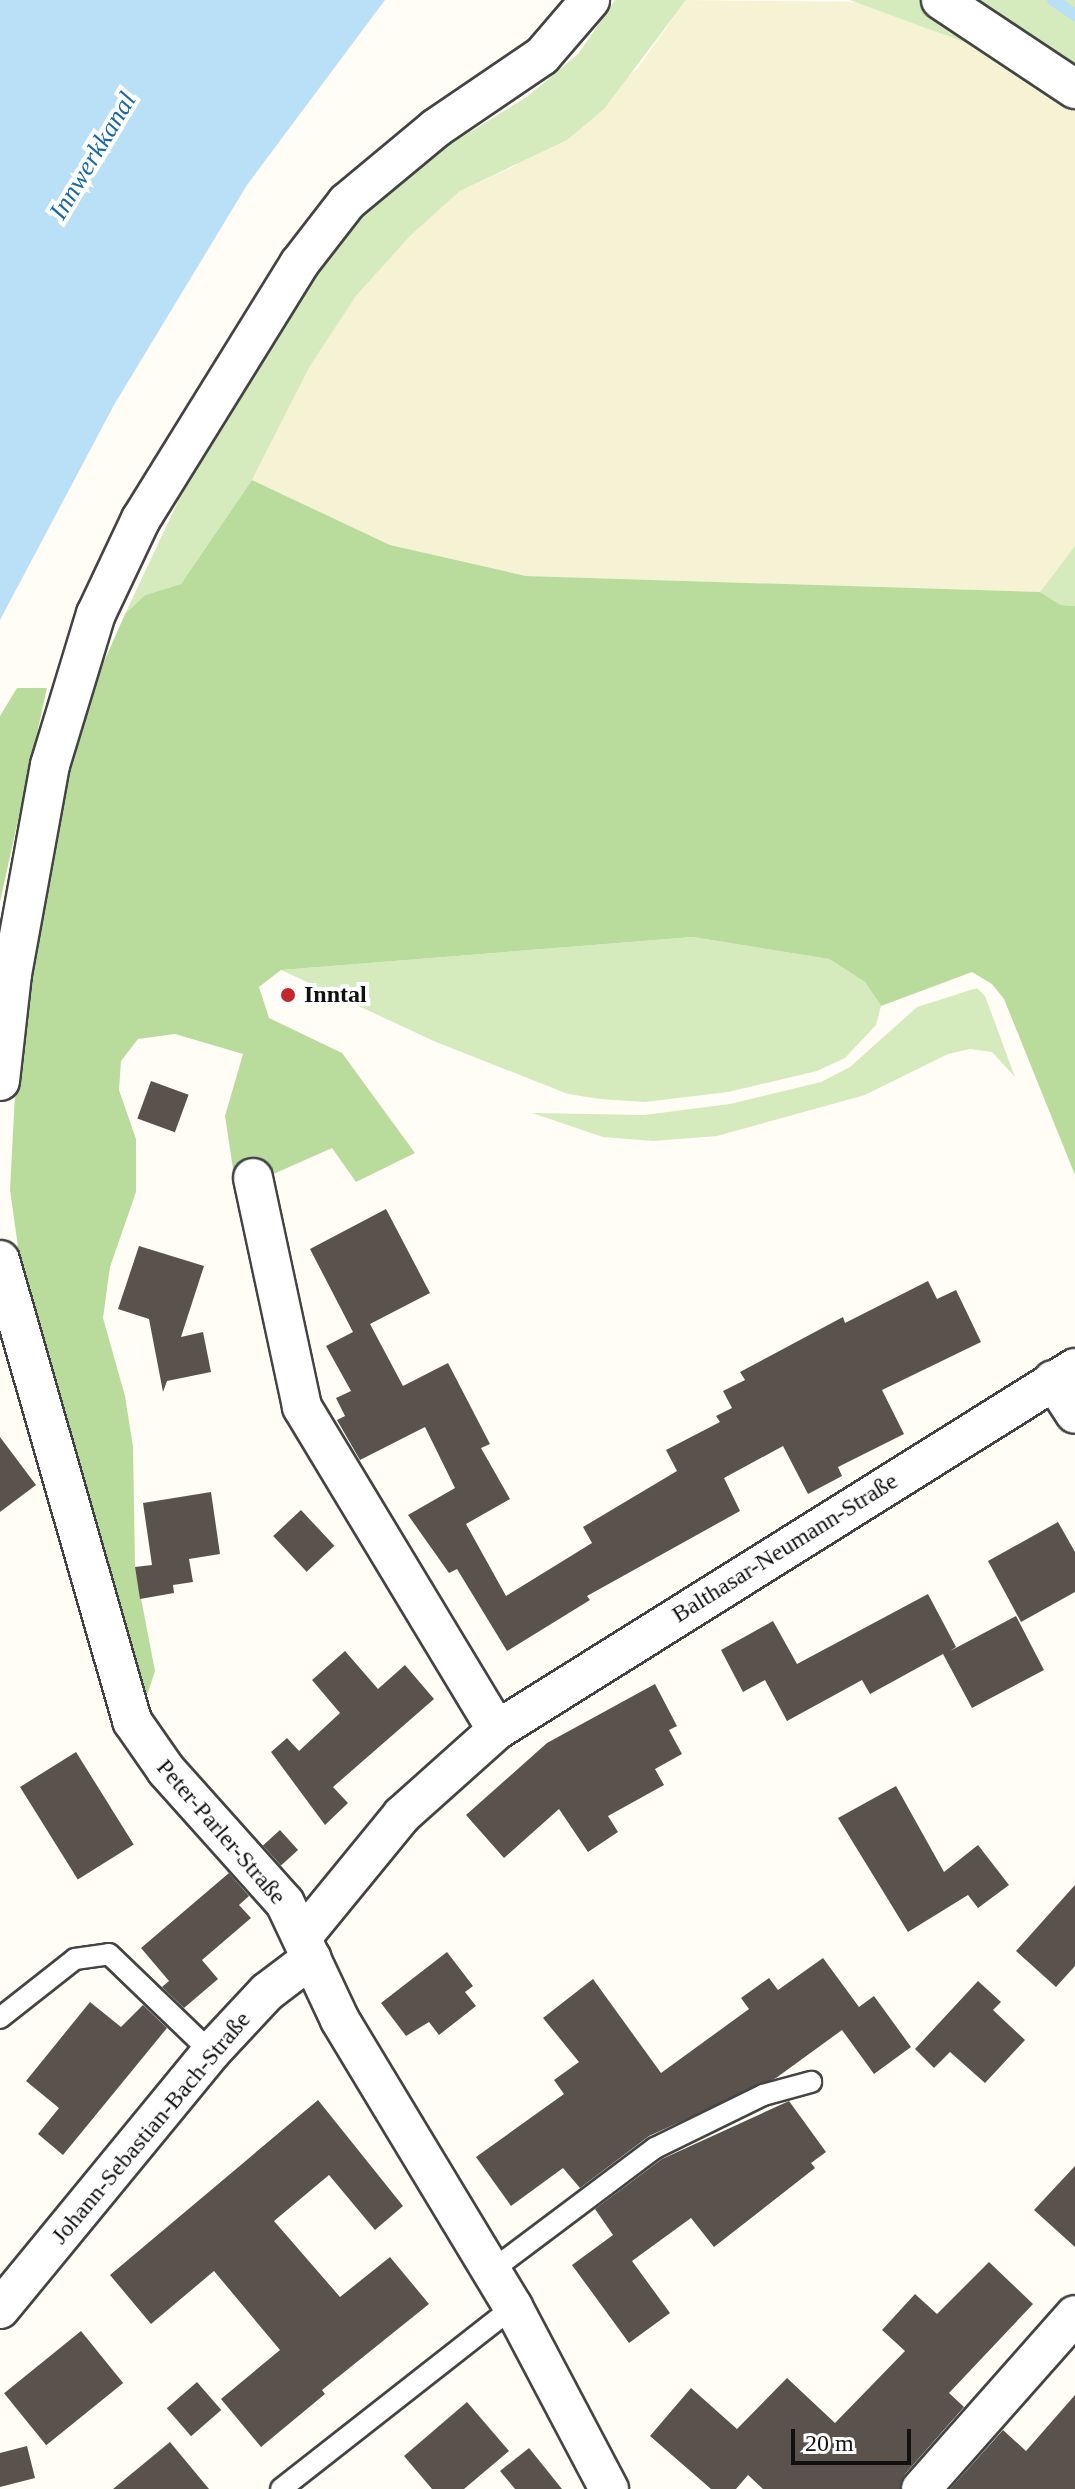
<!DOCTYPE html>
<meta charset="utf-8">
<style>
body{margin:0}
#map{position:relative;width:1075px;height:2489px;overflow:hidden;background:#fffdf5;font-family:Georgia,serif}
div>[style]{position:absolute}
.farmland>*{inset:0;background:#f6f3d4}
.green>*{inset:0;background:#d5ebbd}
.forest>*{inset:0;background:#b9dc9c}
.water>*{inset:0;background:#b9e0f7}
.stream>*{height:12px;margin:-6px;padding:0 6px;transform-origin:6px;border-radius:6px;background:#b9e0f7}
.building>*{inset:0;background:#5a524d;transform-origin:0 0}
.roads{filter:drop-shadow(2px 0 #444) drop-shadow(-2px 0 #444) drop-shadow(0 2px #444) drop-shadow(0 -2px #444)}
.service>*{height:20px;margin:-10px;padding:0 10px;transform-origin:10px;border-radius:10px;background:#fff}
.minor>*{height:38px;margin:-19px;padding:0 19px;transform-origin:19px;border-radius:19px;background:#fff}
.dots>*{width:22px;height:22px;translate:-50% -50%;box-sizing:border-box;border:4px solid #fff;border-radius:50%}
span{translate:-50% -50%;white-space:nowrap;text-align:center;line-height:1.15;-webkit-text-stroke:8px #fff;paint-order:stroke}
.poi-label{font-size:24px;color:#111;font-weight:700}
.left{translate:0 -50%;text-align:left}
.street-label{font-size:24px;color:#111}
.water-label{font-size:26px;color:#1768a6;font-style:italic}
.scale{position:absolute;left:791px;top:2429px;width:120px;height:36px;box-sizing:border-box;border:4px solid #111;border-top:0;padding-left:10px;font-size:24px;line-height:28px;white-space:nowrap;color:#111;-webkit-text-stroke:6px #fff;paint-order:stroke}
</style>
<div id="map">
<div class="farmland">
<i style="clip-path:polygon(686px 0,864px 2px,988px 52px,1075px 99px,1075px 546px,1040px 592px,526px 576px,390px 545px,252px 480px,310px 366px,356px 296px,411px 235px,460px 191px,513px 167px,637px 69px)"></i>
</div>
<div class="green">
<i style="clip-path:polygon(615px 0,686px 0,604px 109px,567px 140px,460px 191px,411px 235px,356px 296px,310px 366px,252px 480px,181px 584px,145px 595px,125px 614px,198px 459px,334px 244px,394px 179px,528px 96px,579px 53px)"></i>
<i style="clip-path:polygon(850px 0,920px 0,973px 29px,988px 51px)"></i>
<i style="clip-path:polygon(955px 0,1075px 0,1075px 73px)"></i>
<i style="clip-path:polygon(1075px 546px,1075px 606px,1061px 605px,1040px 592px)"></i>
<i style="clip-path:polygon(693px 937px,829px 959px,865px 982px,881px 1006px,876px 1025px,845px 1058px,817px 1071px,728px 1092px,645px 1102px,600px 1099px,568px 1094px,436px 1042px,281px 970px)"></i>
<i style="clip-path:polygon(977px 988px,985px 996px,1015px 1077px,992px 1052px,970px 1049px,948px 1054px,865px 1095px,717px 1136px,653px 1141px,603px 1137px,532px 1113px,644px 1115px,730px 1104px,821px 1082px,850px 1067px,917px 1007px)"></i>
</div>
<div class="forest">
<i style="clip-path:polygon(252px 480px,390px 545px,526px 576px,1040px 592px,1061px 605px,1075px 606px,1075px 1175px,1004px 999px,992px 984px,972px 972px,881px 1006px,865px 982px,829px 959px,693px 937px,281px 970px,259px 987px,269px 1018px,342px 1053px,415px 1153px,356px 1182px,332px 1148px,269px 1176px,235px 1182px,225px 1116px,243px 1054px,175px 1034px,138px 1039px,121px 1061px,119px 1090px,136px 1139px,136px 1192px,110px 1267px,103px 1318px,125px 1396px,133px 1447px,135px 1567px,155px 1671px,142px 1711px,23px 1282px,10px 1190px,15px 1094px,52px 812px,76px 725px,125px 614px,145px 595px,181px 584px)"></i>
<i style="clip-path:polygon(17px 688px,47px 688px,0 902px,0 716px)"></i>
</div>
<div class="water">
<i style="clip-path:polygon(0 0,385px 0,247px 185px,114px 405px,0 620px)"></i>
</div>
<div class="stream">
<i style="left:1053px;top:0;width:27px;rotate:34deg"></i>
</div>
<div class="building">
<i style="left:151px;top:1081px;width:40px;height:40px;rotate:20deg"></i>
<i style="clip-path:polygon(386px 1209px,430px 1293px,370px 1324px,403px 1386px,448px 1363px,490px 1444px,481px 1448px,510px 1499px,466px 1524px,506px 1596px,592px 1543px,583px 1527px,677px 1471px,666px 1450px,720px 1422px,716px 1416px,732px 1408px,723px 1391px,745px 1380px,740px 1372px,843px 1317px,845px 1323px,928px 1281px,937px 1299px,956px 1290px,981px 1342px,882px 1390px,904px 1434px,838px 1467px,842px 1476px,808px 1494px,783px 1446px,724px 1478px,740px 1511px,587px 1596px,590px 1600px,507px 1651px,457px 1569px,449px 1573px,408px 1515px,455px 1488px,425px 1427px,360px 1460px,337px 1420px,345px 1416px,336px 1398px,351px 1391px,326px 1346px,353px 1332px,310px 1249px)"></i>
<i style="clip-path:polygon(139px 1246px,204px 1266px,181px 1337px,203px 1332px,211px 1372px,167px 1381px,163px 1392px,149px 1319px,118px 1309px)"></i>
<i style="clip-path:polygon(0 1437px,36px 1485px,0 1512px)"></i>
<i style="clip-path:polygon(211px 1492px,220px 1554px,189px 1559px,193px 1582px,173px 1585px,174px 1593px,140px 1599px,135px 1567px,152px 1565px,143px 1503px)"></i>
<i style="left:301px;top:1510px;width:49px;height:38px;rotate:47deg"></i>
<i style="clip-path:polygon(1058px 1522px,1075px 1552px,1075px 1592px,1021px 1622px,988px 1561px)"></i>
<i style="clip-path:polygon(928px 1594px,956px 1647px,950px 1651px,1016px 1616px,1044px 1670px,972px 1708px,943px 1654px,870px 1694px,862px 1680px,787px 1721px,765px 1680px,743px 1692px,721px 1650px,773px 1621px,797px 1664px)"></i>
<i style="clip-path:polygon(345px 1651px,378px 1689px,405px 1665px,434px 1699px,333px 1787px,348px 1803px,325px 1825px,271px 1752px,287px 1738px,299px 1751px,340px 1713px,312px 1680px)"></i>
<i style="clip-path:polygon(655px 1684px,677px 1726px,669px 1730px,682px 1754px,655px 1769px,664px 1785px,608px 1816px,618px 1832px,588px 1852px,559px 1809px,504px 1858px,466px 1815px,547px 1743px)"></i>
<i style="left:76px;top:1752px;width:109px;height:66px;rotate:58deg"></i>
<i style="clip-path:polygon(896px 1786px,944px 1872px,978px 1845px,1009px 1885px,978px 1908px,968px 1895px,908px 1932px,838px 1818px)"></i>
<i style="left:280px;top:1830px;width:27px;height:23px;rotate:48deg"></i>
<i style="clip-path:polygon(229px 1873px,249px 1896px,239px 1905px,251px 1918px,202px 1960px,218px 1979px,184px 2008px,162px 1987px,169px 1981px,141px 1948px)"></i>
<i style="clip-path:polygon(1075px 1885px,1075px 1966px,1056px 1987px,1016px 1951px)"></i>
<i style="clip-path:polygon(447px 1952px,473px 1986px,465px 1992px,476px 2006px,439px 2035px,429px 2022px,406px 2036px,381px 2003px)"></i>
<i style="clip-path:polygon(823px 1958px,859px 2007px,874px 1996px,911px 2047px,874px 2074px,842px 2030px,776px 2078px,649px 2136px,580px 2188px,563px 2168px,511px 2206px,476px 2157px,564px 2094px,554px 2080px,579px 2062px,543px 2018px,593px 1979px,661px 2073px,749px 2009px,741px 1998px,769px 1978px,778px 1990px)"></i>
<i style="clip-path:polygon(978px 1981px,1001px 2002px,993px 2010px,1025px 2040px,985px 2083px,950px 2052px,934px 2068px,915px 2049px)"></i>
<i style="clip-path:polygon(90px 2002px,121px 2027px,143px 2005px,167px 2028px,63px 2155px,38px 2134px,59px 2108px,26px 2081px)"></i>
<i style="clip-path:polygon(318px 2100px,403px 2206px,375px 2230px,329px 2175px,274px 2221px,340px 2297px,390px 2257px,429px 2304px,322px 2390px,325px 2394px,261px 2447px,221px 2399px,280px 2350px,214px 2271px,151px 2324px,110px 2275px)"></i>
<i style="clip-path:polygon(789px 2101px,826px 2152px,811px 2163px,815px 2168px,714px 2247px,691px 2218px,632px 2261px,670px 2313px,629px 2343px,572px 2265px,613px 2235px,595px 2209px,662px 2159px)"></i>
<i style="clip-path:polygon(1075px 2166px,1075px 2247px,1034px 2210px)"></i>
<i style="clip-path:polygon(989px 2262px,1033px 2304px,949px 2393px,964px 2407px,905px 2474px,900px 2489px,763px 2489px,748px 2475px,736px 2489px,711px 2489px,650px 2436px,691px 2388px,737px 2429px,787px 2378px,835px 2423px,905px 2351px,882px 2330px,915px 2294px,937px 2314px)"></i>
<i style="left:81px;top:2331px;width:67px;height:99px;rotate:51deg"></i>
<i style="left:197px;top:2382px;width:37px;height:40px;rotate:49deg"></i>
<i style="clip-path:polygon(1075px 2395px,1075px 2489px,950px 2489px,1003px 2430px,1026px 2451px)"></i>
<i style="clip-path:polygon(467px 2402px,509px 2451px,464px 2489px,432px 2489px,404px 2456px)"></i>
<i style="clip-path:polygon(170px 2442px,209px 2489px,113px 2489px)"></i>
<i style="clip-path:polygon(27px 2446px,35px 2478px,0 2487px,0 2453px)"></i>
<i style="clip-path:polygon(529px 2448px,562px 2489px,515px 2489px,500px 2471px)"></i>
</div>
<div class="roads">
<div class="service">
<i style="left:0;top:2018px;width:95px;rotate:-38.2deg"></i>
<i style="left:75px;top:1959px;width:34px;rotate:-8deg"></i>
<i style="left:109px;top:1954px;width:141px;rotate:43.9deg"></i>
<i style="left:491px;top:2271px;width:205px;rotate:-36.9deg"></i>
<i style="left:655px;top:2148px;width:120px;rotate:-26.1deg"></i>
<i style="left:763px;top:2095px;width:50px;rotate:-15.2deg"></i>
<i style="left:281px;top:2489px;width:295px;rotate:-38.1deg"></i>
</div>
<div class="minor">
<i style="left:941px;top:0;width:161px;rotate:33.6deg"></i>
<i style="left:0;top:1081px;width:108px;rotate:-83.6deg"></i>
<i style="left:12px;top:974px;width:212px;rotate:-79.7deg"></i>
<i style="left:50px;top:765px;width:158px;rotate:-73.1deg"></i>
<i style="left:96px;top:614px;width:105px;rotate:-64.7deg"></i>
<i style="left:141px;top:519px;width:300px;rotate:-58.2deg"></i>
<i style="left:299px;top:264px;width:78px;rotate:-52.3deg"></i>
<i style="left:347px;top:202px;width:116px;rotate:-39.7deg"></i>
<i style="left:436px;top:128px;width:128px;rotate:-34.2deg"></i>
<i style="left:542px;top:56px;width:74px;rotate:-49.4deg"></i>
<i style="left:253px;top:1178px;width:234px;rotate:77.9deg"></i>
<i style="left:302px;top:1407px;width:377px;rotate:58.9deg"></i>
<i style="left:0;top:1260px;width:480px;rotate:74deg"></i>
<i style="left:132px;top:1721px;width:60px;rotate:55.2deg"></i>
<i style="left:166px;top:1770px;width:178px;rotate:48.2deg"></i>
<i style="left:285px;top:1903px;width:129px;rotate:64.8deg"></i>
<i style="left:340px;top:2020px;width:335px;rotate:58.9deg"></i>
<i style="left:513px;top:2307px;width:206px;rotate:62.2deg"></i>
<i style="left:1053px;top:1380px;width:40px;rotate:57.1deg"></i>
<i style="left:303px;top:1936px;width:156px;rotate:-50.7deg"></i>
<i style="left:402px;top:1815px;width:127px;rotate:-41.8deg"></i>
<i style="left:497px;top:1730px;width:682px;rotate:-32.06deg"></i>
<i style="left:0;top:2309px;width:333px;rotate:-50.6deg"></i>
<i style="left:211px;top:2052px;width:82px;rotate:-47deg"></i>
<i style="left:267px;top:1992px;width:56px;rotate:-37.1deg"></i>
<i style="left:921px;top:2489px;width:232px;rotate:-48.5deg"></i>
</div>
</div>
<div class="dots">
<i style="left:288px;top:995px;background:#c4262e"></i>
</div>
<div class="poi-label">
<span class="left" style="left:304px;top:995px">Inntal</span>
</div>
<div class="street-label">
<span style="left:785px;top:1548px;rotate:-32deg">Balthasar-Neumann-Straße</span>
<span style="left:221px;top:1832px;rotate:49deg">Peter-Parler-Straße</span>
<span style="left:151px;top:2128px;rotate:-50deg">Johann-Sebastian-Bach-Straße</span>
</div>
<div class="water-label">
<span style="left:93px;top:156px;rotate:-59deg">Innwerkkanal</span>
</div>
<div class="scale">20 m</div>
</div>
